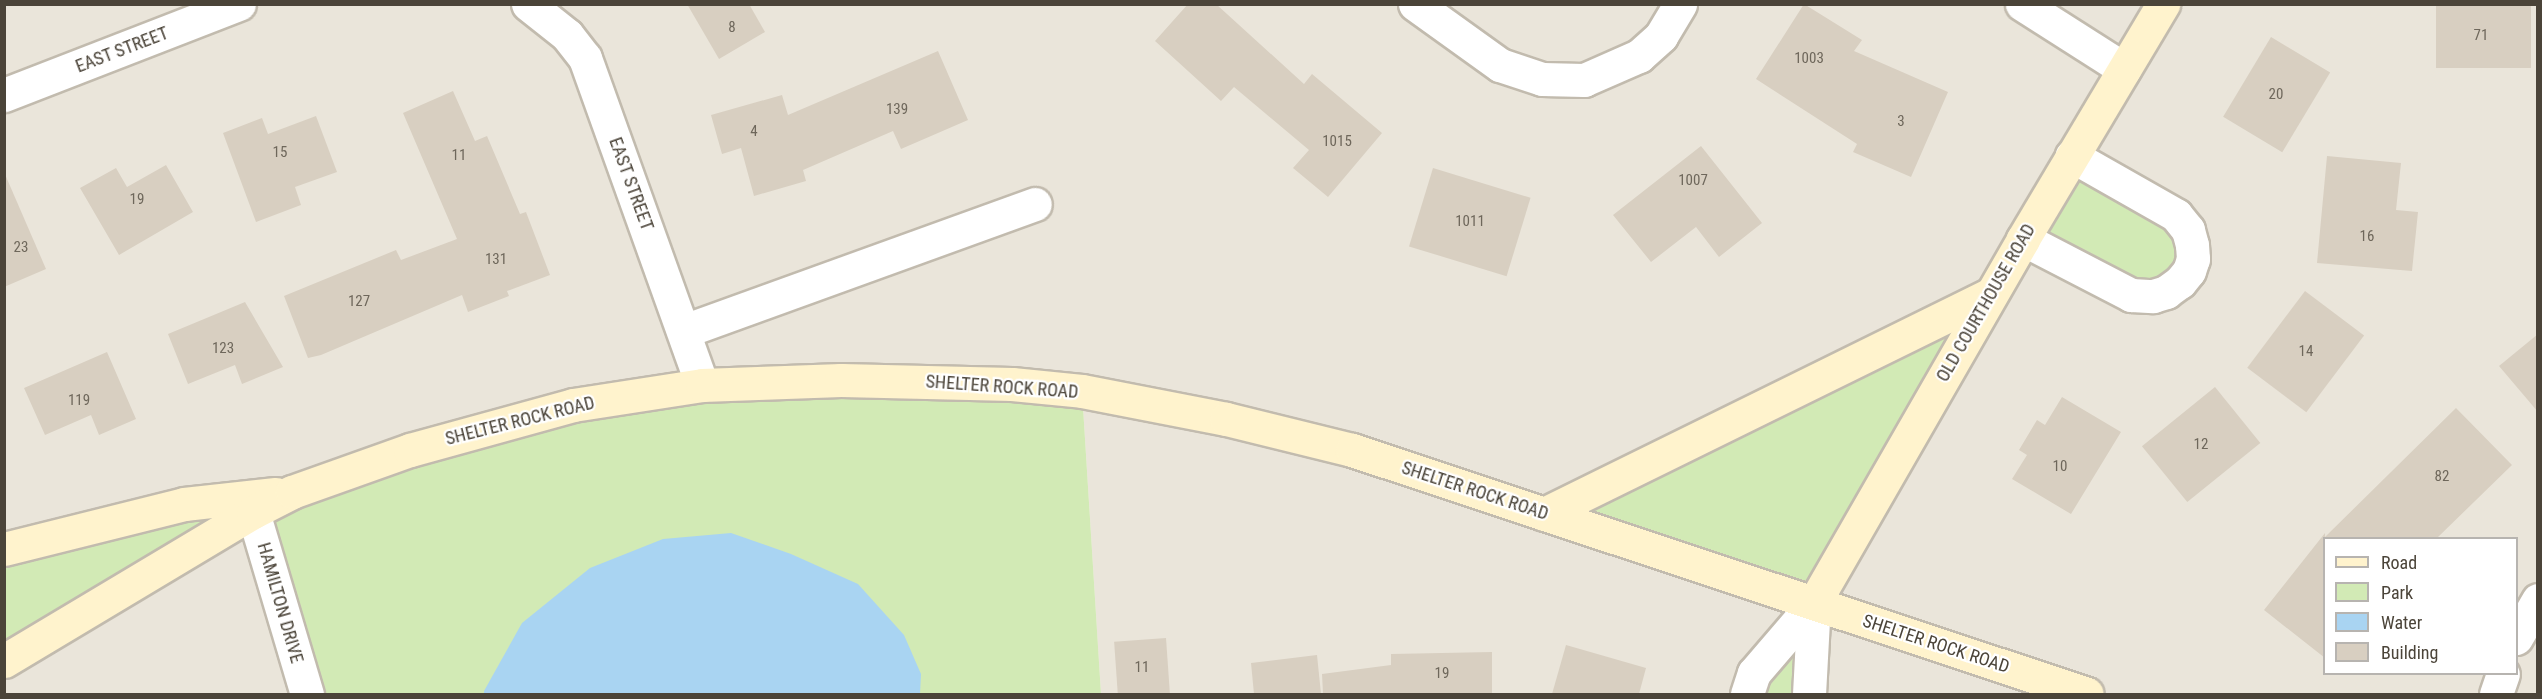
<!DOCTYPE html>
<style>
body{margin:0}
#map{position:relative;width:2542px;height:699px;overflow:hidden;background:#f6f3ec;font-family:"Roboto Condensed",sans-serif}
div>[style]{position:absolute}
.residential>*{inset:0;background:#eae5da}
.green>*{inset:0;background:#d2eab5}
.water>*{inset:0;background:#a9d4f2}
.building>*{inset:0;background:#d8cfc1;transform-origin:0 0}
.roads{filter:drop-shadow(2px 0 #c2bbae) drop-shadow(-2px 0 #c2bbae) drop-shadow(0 2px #c2bbae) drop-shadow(0 -2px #c2bbae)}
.street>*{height:33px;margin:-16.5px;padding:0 16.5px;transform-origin:16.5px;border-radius:16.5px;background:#fff}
.secondary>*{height:33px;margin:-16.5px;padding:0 16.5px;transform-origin:16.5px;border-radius:16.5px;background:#fff3cd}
span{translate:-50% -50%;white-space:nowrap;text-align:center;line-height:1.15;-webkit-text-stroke:4.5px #fff;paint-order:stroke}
.number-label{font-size:15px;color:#6e675b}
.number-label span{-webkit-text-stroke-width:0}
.street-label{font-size:18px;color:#4b4439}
.frame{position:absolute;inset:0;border:6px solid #4b4439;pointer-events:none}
.legend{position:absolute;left:2323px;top:537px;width:195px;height:138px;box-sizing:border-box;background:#fff;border:2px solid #b7b4b0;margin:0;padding:8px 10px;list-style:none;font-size:18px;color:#4b4439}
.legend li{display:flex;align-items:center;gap:12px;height:30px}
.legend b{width:30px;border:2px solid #b7b4b0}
</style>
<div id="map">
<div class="residential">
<i style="clip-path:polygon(evenodd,5px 5px,2537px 5px,2537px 694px,1101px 694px,1082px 391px,410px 450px,5px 549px,5px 5px,2324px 538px,2516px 538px,2516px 674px,2324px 674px,2324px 538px)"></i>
<i style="clip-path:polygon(253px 512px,307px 694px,5px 694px,5px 666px)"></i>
</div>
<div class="green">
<i style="clip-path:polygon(2072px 156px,2188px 230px,2166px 292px,2023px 239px)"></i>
<i style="clip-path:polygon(1991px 294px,1814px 603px,1809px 694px,1747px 694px,1813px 604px,1544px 514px)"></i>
<i style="clip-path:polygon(702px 385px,1082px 391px,1101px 694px,307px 694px,254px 516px,5px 666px,5px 549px)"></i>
</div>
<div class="water">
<i style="clip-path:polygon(731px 533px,791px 554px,858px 584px,904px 635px,921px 674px,920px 694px,484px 694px,484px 691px,522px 623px,590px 568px,663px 539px)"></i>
</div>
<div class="building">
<i style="clip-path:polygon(687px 4px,749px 4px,765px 32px,719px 59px)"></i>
<i style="clip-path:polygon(1188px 4px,1216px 4px,1304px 84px,1312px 74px,1382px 133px,1328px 197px,1293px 168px,1309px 150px,1234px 87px,1221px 101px,1155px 41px)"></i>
<i style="clip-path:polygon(1804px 4px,1862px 40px,1854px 51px,1948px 92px,1911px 177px,1853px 152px,1857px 144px,1756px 79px)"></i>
<i style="left:2436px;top:4px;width:95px;height:64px"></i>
<i style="left:2271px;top:37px;width:69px;height:93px;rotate:31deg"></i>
<i style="clip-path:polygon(938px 51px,968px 120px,901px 149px,893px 131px,803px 170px,806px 181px,754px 196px,741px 148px,722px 154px,711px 115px,782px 95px,788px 115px)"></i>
<i style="clip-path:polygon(453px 91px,475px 141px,487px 136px,520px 214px,526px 212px,550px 275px,507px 291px,509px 296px,468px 312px,462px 295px,321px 355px,308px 358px,284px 296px,396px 250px,401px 260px,457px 239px,403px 113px)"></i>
<i style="clip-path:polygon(316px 116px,337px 172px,295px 187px,301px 205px,256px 222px,223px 133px,262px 118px,268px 134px)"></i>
<i style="clip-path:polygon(1701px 146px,1762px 223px,1719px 257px,1696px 227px,1651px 262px,1613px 215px)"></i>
<i style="clip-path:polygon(2327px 156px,2401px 163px,2396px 210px,2418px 212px,2412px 271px,2317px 263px)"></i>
<i style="clip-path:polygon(166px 165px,193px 212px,119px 255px,80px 188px,116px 168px,127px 187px)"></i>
<i style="left:1433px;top:168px;width:102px;height:82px;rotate:17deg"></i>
<i style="clip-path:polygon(4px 172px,46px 269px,4px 287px)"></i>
<i style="left:2305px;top:291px;width:74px;height:96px;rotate:37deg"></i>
<i style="clip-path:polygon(245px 302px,283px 367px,242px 384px,235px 365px,188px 384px,168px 334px)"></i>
<i style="clip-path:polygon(2538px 334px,2538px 412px,2499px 366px)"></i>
<i style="clip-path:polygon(107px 352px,136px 419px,99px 435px,91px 415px,45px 435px,24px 388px)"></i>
<i style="left:2215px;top:387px;width:72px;height:94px;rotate:51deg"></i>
<i style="clip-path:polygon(2062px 397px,2121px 432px,2071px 514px,2012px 479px,2027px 455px,2019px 450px,2037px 420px,2045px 425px)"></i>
<i style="clip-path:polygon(2456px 408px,2512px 465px,2437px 538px,2325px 538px,2325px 658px,2264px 610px,2325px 533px,2325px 537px)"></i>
<i style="left:1166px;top:638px;width:56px;height:52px;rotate:86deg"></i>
<i style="clip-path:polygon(1566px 645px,1646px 668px,1639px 694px,1552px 694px)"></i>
<i style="clip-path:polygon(1492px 652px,1492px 694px,1323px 694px,1322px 674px,1391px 665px,1391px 654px)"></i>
<i style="clip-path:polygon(1317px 655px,1321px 694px,1254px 694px,1251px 663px)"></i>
</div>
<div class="roads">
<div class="street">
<i style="left:528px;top:4px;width:50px;rotate:38.5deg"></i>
<i style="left:567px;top:35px;width:29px;rotate:52deg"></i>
<i style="left:585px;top:58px;width:347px;rotate:70.3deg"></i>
<i style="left:1415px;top:4px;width:105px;rotate:35.7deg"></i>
<i style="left:1500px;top:65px;width:44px;rotate:18.4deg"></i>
<i style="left:1542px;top:79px;width:42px;rotate:1.4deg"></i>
<i style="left:1584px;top:80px;width:60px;rotate:-23.6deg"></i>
<i style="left:1639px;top:56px;width:30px;rotate:-42deg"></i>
<i style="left:1661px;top:36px;width:37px;rotate:-59deg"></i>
<i style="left:2022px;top:4px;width:121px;rotate:32.5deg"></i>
<i style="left:4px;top:95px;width:252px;rotate:-21.2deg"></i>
<i style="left:2023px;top:239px;width:122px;rotate:27.4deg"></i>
<i style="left:2131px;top:295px;width:22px;rotate:3deg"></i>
<i style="left:2153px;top:296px;width:14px;rotate:-17deg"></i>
<i style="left:2166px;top:292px;width:17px;rotate:-36deg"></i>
<i style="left:2180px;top:282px;width:14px;rotate:-51deg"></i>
<i style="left:2189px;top:271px;width:13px;rotate:-72deg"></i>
<i style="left:2193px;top:259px;width:14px;rotate:-94deg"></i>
<i style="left:2192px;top:245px;width:16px;rotate:-105deg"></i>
<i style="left:2188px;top:230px;width:19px;rotate:-129deg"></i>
<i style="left:2176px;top:215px;width:120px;rotate:-150.4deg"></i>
<i style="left:684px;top:331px;width:373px;rotate:-19.9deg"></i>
<i style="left:253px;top:512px;width:190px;rotate:73.5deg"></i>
<i style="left:2516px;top:638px;width:44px;rotate:-59.9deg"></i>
<i style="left:1747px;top:694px;width:22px;rotate:-72deg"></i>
<i style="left:1754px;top:673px;width:92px;rotate:-49.4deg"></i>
<i style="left:1809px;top:694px;width:91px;rotate:-86.9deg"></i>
<i style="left:2496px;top:694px;width:21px;rotate:-71deg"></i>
</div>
<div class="secondary">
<i style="left:1544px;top:514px;width:498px;rotate:-26.2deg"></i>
<i style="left:4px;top:549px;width:186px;rotate:-14deg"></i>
<i style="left:184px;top:504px;width:92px;rotate:-6.3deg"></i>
<i style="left:1814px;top:603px;width:420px;rotate:-60.1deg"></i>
<i style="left:2023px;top:239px;width:274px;rotate:-59.2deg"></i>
<i style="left:4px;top:661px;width:290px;rotate:-30.9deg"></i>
<i style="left:253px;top:512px;width:44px;rotate:-27.1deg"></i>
<i style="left:292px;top:492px;width:125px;rotate:-19.6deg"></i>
<i style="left:410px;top:450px;width:169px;rotate:-15.4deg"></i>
<i style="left:573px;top:405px;width:131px;rotate:-8.8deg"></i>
<i style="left:702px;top:385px;width:139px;rotate:-2.1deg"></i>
<i style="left:841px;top:380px;width:171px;rotate:1.3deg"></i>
<i style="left:1012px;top:384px;width:70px;rotate:5.7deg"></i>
<i style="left:1082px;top:391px;width:147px;rotate:11deg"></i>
<i style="left:1226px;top:419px;width:130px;rotate:13.8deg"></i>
<i style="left:1352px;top:450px;width:774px;rotate:18.36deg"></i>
</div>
</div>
<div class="number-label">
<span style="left:732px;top:28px">8</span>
<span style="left:2481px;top:36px">71</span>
<span style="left:1809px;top:59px">1003</span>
<span style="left:2276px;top:95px">20</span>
<span style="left:897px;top:110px">139</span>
<span style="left:1901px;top:122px">3</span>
<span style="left:754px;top:132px">4</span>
<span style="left:1337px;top:142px">1015</span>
<span style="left:280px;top:153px">15</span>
<span style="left:459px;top:156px">11</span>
<span style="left:1693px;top:181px">1007</span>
<span style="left:137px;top:200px">19</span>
<span style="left:1470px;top:222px">1011</span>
<span style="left:2367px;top:237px">16</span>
<span style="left:21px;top:248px">23</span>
<span style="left:496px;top:260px">131</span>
<span style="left:359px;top:302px">127</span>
<span style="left:223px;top:349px">123</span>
<span style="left:2306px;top:352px">14</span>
<span style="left:79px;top:401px">119</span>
<span style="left:2201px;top:445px">12</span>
<span style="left:2060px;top:467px">10</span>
<span style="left:2442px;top:477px">82</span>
<span style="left:1142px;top:668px">11</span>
<span style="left:1442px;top:674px">19</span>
</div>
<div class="street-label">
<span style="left:122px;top:50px;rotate:-21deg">EAST STREET</span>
<span style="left:631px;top:184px;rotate:70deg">EAST STREET</span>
<span style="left:1986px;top:303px;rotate:-60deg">OLD COURTHOUSE ROAD</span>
<span style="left:1002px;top:387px;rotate:4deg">SHELTER ROCK ROAD</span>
<span style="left:520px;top:421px;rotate:-14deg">SHELTER ROCK ROAD</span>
<span style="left:1475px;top:491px;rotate:18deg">SHELTER ROCK ROAD</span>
<span style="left:280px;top:603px;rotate:74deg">HAMILTON DRIVE</span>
<span style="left:1936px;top:644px;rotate:18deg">SHELTER ROCK ROAD</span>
</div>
<div class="frame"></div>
<ul class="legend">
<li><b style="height:8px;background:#fff3cd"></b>Road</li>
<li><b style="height:16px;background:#d2eab5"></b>Park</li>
<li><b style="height:16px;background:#a9d4f2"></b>Water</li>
<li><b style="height:16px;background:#d8cfc1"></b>Building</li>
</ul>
</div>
